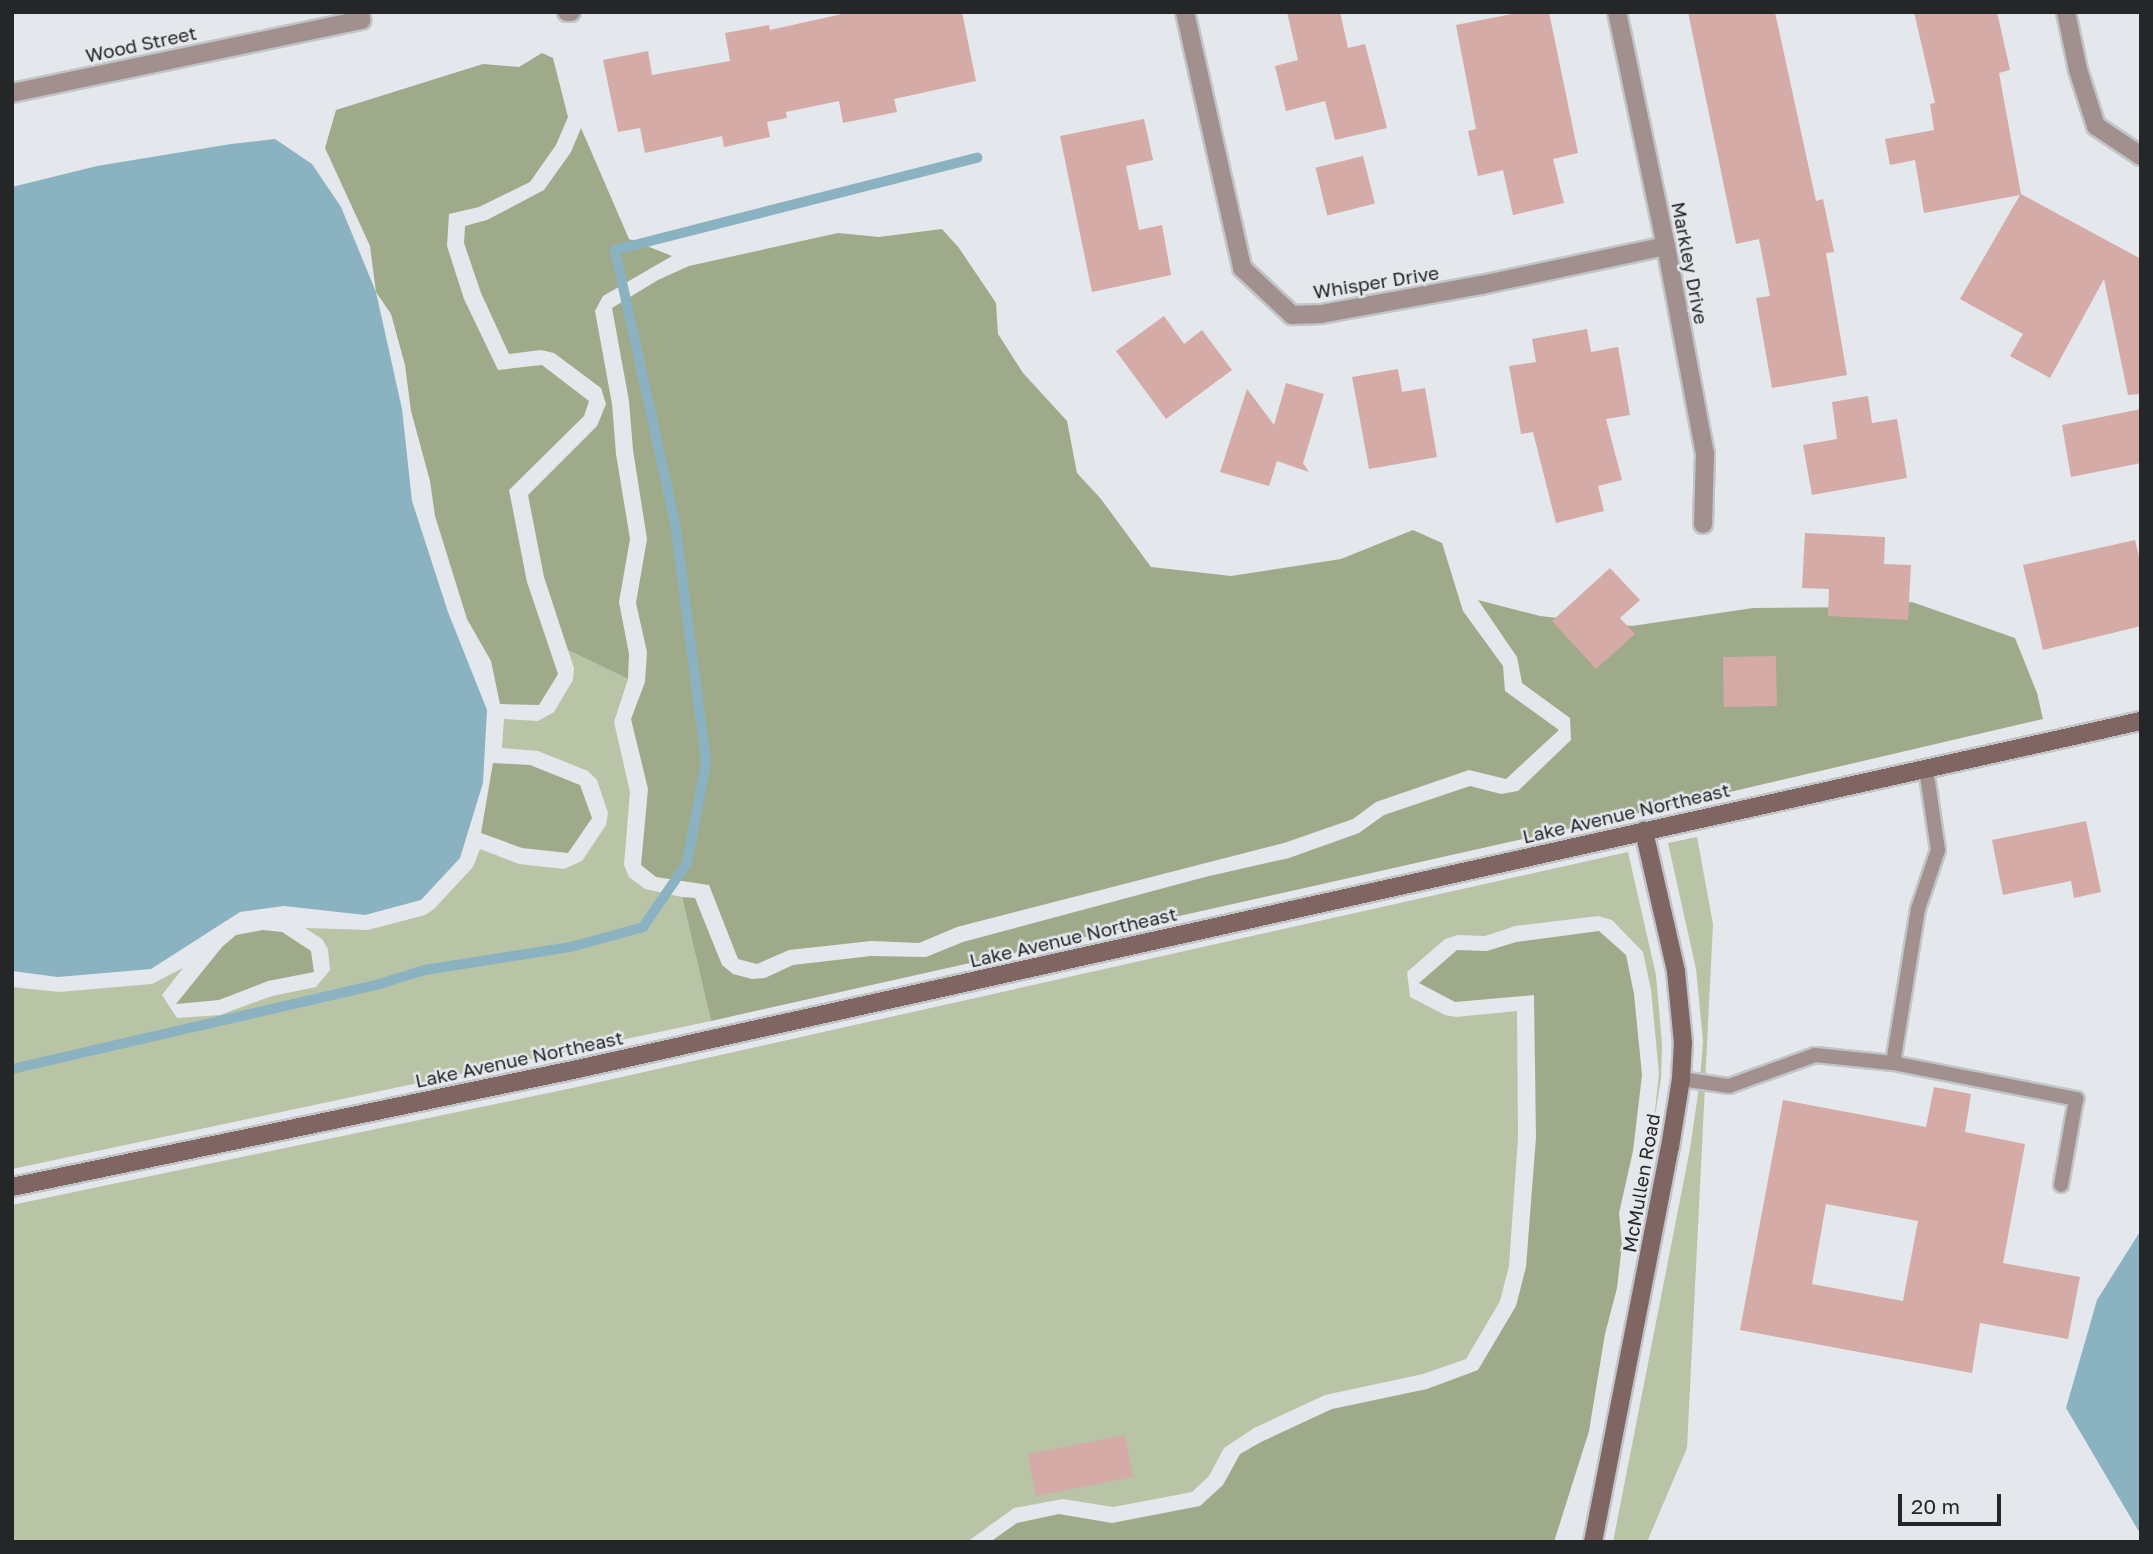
<!DOCTYPE html>
<style>
body{margin:0}
#map{position:relative;width:2153px;height:1554px;overflow:hidden;background:#e4e7eb;font-family:"Golos Text",sans-serif}
div>[style]{position:absolute}
.green>*{inset:0;background:#b8c4a5}
.forest>*{inset:0;background:#9eaa8a}
.water>*{inset:0;background:#8ab2c1}
.stream>*{height:10px;margin:-5px;padding:0 5px;transform-origin:5px;border-radius:5px;background:#8ab2c1}
.building>*{inset:0;background:#d4aba6;transform-origin:0 0}
.roads{filter:drop-shadow(2px 0 #c2c4c8) drop-shadow(-2px 0 #c2c4c8) drop-shadow(0 2px #c2c4c8) drop-shadow(0 -2px #c2c4c8)}
.lane>*{height:14px;margin:-7px;padding:0 7px;transform-origin:7px;border-radius:7px;background:#a1908d}
.street>*{height:18px;margin:-9px;padding:0 9px;transform-origin:9px;border-radius:9px;background:#a1908d}
.secondary>*{height:18px;margin:-9px;padding:0 9px;transform-origin:9px;border-radius:9px;background:#7f6663}
span{translate:-50% -50%;white-space:nowrap;text-align:center;line-height:1.15;-webkit-text-stroke:5px #e4e7eb;paint-order:stroke}
.street-label{font-size:19px;color:#252628}
.frame{position:absolute;inset:0;border:14px solid #252628;pointer-events:none}
.scale{position:absolute;left:1898px;top:1494px;width:103px;height:32px;box-sizing:border-box;border:4px solid #252628;border-top:0;padding-left:9px;font-size:21px;line-height:24px;white-space:nowrap;color:#252628;-webkit-text-stroke:5px #e4e7eb;paint-order:stroke}
</style>
<div id="map">
<div class="green">
<i style="clip-path:polygon(568px 650px,628px 679px,614px 722px,630px 792px,624px 865px,629px 877px,645px 889px,682px 897px,711px 1021px,12px 1169px,12px 987px,59px 992px,152px 984px,183px 968px,162px 995px,177px 1018px,220px 1015px,272px 996px,316px 987px,330px 970px,328px 949px,322px 939px,305px 928px,368px 930px,425px 915px,434px 909px,473px 867px,480px 849px,519px 864px,564px 869px,582px 861px,606px 825px,608px 813px,597px 780px,588px 771px,538px 751px,502px 748px,504px 719px,538px 721px,554px 712px,573px 680px,574px 668px)"></i>
<i style="clip-path:polygon(1697px 837px,1713px 924px,1687px 1448px,1647px 1542px,1613px 1542px,1690px 1149px,1700px 1080px,1703px 1041px,1696px 969px,1668px 843px)"></i>
<i style="clip-path:polygon(1628px 852px,1656px 975px,1662px 1044px,1661px 1078px,1653px 1129px,1659px 1073px,1651px 990px,1643px 952px,1612px 920px,1598px 916px,1515px 926px,1485px 936px,1458px 935px,1445px 939px,1407px 972px,1410px 997px,1445px 1015px,1456px 1017px,1517px 1011px,1518px 1138px,1509px 1266px,1500px 1301px,1466px 1359px,1423px 1374px,1325px 1395px,1254px 1428px,1224px 1448px,1209px 1476px,1192px 1492px,1113px 1507px,1063px 1499px,1014px 1508px,967px 1542px,12px 1542px,12px 1205px,577px 1087px)"></i>
</div>
<div class="forest">
<i style="clip-path:polygon(542px 53px,553px 58px,568px 117px,556px 145px,530px 182px,479px 207px,449px 214px,447px 246px,464px 299px,498px 370px,542px 365px,589px 401px,584px 416px,509px 490px,527px 582px,558px 674px,539px 705px,500px 704px,491px 661px,467px 619px,435px 516px,430px 481px,411px 411px,405px 365px,391px 314px,376px 292px,370px 246px,325px 148px,336px 110px,483px 64px,519px 67px)"></i>
<i style="clip-path:polygon(581px 128px,629px 239px,672px 256px,603px 296px,595px 311px,612px 404px,616px 454px,630px 539px,619px 602px,629px 654px,628px 679px,568px 650px,544px 577px,528px 495px,597px 426px,606px 404px,601px 388px,554px 353px,541px 350px,509px 354px,481px 293px,464px 243px,465px 226px,487px 220px,544px 190px,571px 152px)"></i>
<i style="clip-path:polygon(942px 229px,959px 248px,996px 303px,998px 334px,1023px 373px,1067px 421px,1077px 473px,1101px 499px,1151px 567px,1231px 576px,1341px 559px,1413px 530px,1442px 543px,1463px 611px,1503px 666px,1505px 691px,1559px 730px,1506px 779px,1469px 770px,1376px 802px,1353px 819px,1284px 843px,957px 927px,919px 943px,871px 941px,789px 950px,757px 964px,738px 959px,709px 885px,656px 877px,641px 865px,648px 789px,631px 719px,645px 682px,647px 652px,636px 603px,647px 539px,633px 450px,629px 401px,612px 308px,658px 280px,689px 266px,838px 233px,879px 237px)"></i>
<i style="clip-path:polygon(1478px 600px,1540px 616px,1632px 626px,1753px 608px,1868px 607px,1912px 602px,2015px 638px,2037px 693px,2043px 719px,1670px 806px,711px 1021px,682px 897px,695px 898px,722px 965px,733px 974px,752px 979px,765px 978px,793px 965px,871px 956px,926px 957px,963px 942px,1205px 877px,1289px 858px,1359px 833px,1384px 815px,1470px 786px,1501px 794px,1518px 791px,1571px 740px,1570px 718px,1522px 683px,1517px 657px)"></i>
<i style="clip-path:polygon(493px 763px,530px 765px,580px 785px,592px 818px,568px 853px,522px 848px,481px 833px)"></i>
<i style="clip-path:polygon(263px 930px,282px 932px,311px 951px,314px 972px,268px 981px,219px 1000px,176px 1004px,222px 947px,236px 935px)"></i>
<i style="clip-path:polygon(1599px 931px,1626px 955px,1634px 994px,1642px 1075px,1633px 1151px,1619px 1213px,1622px 1245px,1617px 1288px,1605px 1334px,1589px 1431px,1554px 1542px,990px 1542px,1017px 1523px,1059px 1514px,1112px 1523px,1200px 1506px,1223px 1485px,1240px 1454px,1261px 1442px,1332px 1409px,1427px 1389px,1478px 1370px,1516px 1306px,1526px 1267px,1536px 1137px,1534px 995px,1455px 1002px,1419px 983px,1457px 950px,1487px 951px,1516px 942px)"></i>
</div>
<div class="water">
<i style="clip-path:polygon(275px 139px,312px 164px,341px 207px,376px 292px,402px 409px,412px 501px,448px 612px,487px 710px,483px 783px,460px 858px,421px 900px,365px 915px,284px 906px,240px 912px,151px 969px,58px 977px,12px 971px,12px 187px,97px 166px,231px 144px)"></i>
<i style="clip-path:polygon(2141px 1230px,2141px 1535px,2066px 1408px,2097px 1300px)"></i>
</div>
<div class="stream">
<i style="left:12px;top:1069px;width:377px;rotate:-13deg"></i>
<i style="left:379px;top:984px;width:48px;rotate:-16.9deg"></i>
<i style="left:425px;top:970px;width:148px;rotate:-9deg"></i>
<i style="left:571px;top:947px;width:75px;rotate:-15.5deg"></i>
<i style="left:643px;top:927px;width:78px;rotate:-55.5deg"></i>
<i style="left:687px;top:863px;width:103px;rotate:-79.3deg"></i>
<i style="left:706px;top:762px;width:241px;rotate:-97.4deg"></i>
<i style="left:675px;top:523px;width:280px;rotate:-102.4deg"></i>
<i style="left:615px;top:250px;width:374px;rotate:-14.3deg"></i>
</div>
<div class="building">
<i style="clip-path:polygon(851px 12px,962px 12px,976px 81px,894px 99px,897px 112px,843px 123px,839px 101px,786px 112px,787px 118px,767px 122px,770px 137px,724px 147px,722px 136px,645px 153px,640px 128px,618px 132px,603px 60px,648px 51px,652px 75px,730px 61px,725px 33px,769px 25px,770px 30px)"></i>
<i style="clip-path:polygon(1287px 12px,1340px 12px,1348px 48px,1365px 44px,1387px 128px,1335px 140px,1325px 101px,1286px 111px,1275px 66px,1298px 60px)"></i>
<i style="clip-path:polygon(1522px 12px,1549px 12px,1578px 153px,1553px 159px,1564px 203px,1513px 215px,1503px 170px,1478px 176px,1468px 131px,1476px 129px,1456px 25px)"></i>
<i style="clip-path:polygon(1688px 12px,1775px 12px,1816px 201px,1823px 199px,1834px 252px,1826px 253px,1847px 375px,1772px 388px,1756px 298px,1770px 296px,1759px 239px,1736px 244px)"></i>
<i style="clip-path:polygon(1914px 12px,1997px 12px,2010px 70px,1999px 73px,2021px 194px,2141px 259px,2141px 394px,2128px 395px,2104px 279px,2050px 378px,2010px 356px,2023px 334px,1960px 299px,2020px 195px,1924px 213px,1915px 160px,1890px 165px,1885px 139px,1934px 130px,1930px 104px,1935px 103px)"></i>
<i style="clip-path:polygon(1144px 119px,1153px 160px,1126px 166px,1139px 230px,1162px 225px,1171px 275px,1092px 292px,1060px 136px)"></i>
<i style="left:1363px;top:156px;width:49px;height:49px;rotate:76deg"></i>
<i style="clip-path:polygon(1164px 316px,1184px 344px,1202px 330px,1232px 370px,1166px 419px,1116px 351px)"></i>
<i style="clip-path:polygon(1587px 329px,1591px 352px,1618px 347px,1630px 415px,1606px 419px,1622px 480px,1598px 486px,1604px 511px,1556px 523px,1533px 432px,1521px 434px,1509px 366px,1536px 362px,1532px 339px)"></i>
<i style="clip-path:polygon(1398px 369px,1402px 392px,1425px 388px,1437px 457px,1369px 469px,1352px 377px)"></i>
<i style="clip-path:polygon(1286px 383px,1324px 394px,1303px 463px,1309px 472px,1277px 461px,1269px 486px,1220px 472px,1247px 389px,1274px 425px)"></i>
<i style="clip-path:polygon(1868px 396px,1872px 423px,1897px 419px,1907px 478px,1812px 495px,1803px 445px,1837px 439px,1832px 402px)"></i>
<i style="clip-path:polygon(2141px 409px,2141px 463px,2071px 477px,2062px 425px)"></i>
<i style="clip-path:polygon(1805px 533px,1885px 537px,1884px 564px,1911px 565px,1908px 620px,1828px 616px,1829px 589px,1802px 588px)"></i>
<i style="clip-path:polygon(2135px 540px,2141px 565px,2141px 626px,2043px 650px,2023px 565px)"></i>
<i style="clip-path:polygon(1610px 568px,1640px 600px,1620px 618px,1635px 634px,1596px 669px,1552px 621px)"></i>
<i style="left:1776px;top:656px;width:50px;height:53px;rotate:89deg"></i>
<i style="clip-path:polygon(2086px 821px,2101px 892px,2074px 898px,2071px 881px,2003px 895px,1992px 840px)"></i>
<i style="clip-path:polygon(evenodd,1934px 1087px,1971px 1094px,1965px 1132px,2025px 1144px,2003px 1263px,2080px 1277px,2068px 1339px,1980px 1323px,1972px 1373px,1740px 1330px,1783px 1100px,1926px 1127px,1934px 1087px,1826px 1204px,1918px 1221px,1903px 1301px,1812px 1284px,1826px 1204px)"></i>
<i style="left:1125px;top:1435px;width:43px;height:99px;rotate:79deg"></i>
</div>
<div class="roads">
<div class="lane">
<i style="left:1893px;top:1063px;width:156px;rotate:-80.8deg"></i>
<i style="left:1918px;top:909px;width:62px;rotate:-71.3deg"></i>
<i style="left:1938px;top:850px;width:82px;rotate:-98.4deg"></i>
<i style="left:1681px;top:1079px;width:49px;rotate:8.3deg"></i>
<i style="left:1729px;top:1086px;width:91px;rotate:-19.8deg"></i>
<i style="left:1815px;top:1055px;width:78px;rotate:5.9deg"></i>
<i style="left:1893px;top:1063px;width:187px;rotate:11.1deg"></i>
<i style="left:2076px;top:1099px;width:87px;rotate:99.9deg"></i>
</div>
<div class="street">
<i style="left:567px;top:12px;width:4px"></i>
<i style="left:1185px;top:12px;width:262px;rotate:77.4deg"></i>
<i style="left:1242px;top:268px;width:69px;rotate:43.2deg"></i>
<i style="left:1292px;top:315px;width:29px;rotate:-2deg"></i>
<i style="left:1321px;top:314px;width:163px;rotate:-10.3deg"></i>
<i style="left:1481px;top:285px;width:189px;rotate:-11.9deg"></i>
<i style="left:1617px;top:12px;width:239px;rotate:78.2deg"></i>
<i style="left:1666px;top:246px;width:212px;rotate:79.4deg"></i>
<i style="left:1705px;top:454px;width:70px;rotate:91.6deg"></i>
<i style="left:2066px;top:12px;width:59px;rotate:78.3deg"></i>
<i style="left:2078px;top:70px;width:59px;rotate:72.2deg"></i>
<i style="left:2096px;top:126px;width:54px;rotate:33.7deg"></i>
<i style="left:12px;top:93px;width:357px;rotate:-11.8deg"></i>
<i style="left:361px;top:20px;width:8px;rotate:-97deg"></i>
</div>
<div class="secondary">
<i style="left:12px;top:1187px;width:573px;rotate:-11.78deg"></i>
<i style="left:573px;top:1070px;width:1606px;rotate:-12.55deg"></i>
<i style="left:1593px;top:1542px;width:402px;rotate:-79deg"></i>
<i style="left:1670px;top:1147px;width:69px;rotate:-80.8deg"></i>
<i style="left:1681px;top:1079px;width:36px;rotate:-87deg"></i>
<i style="left:1683px;top:1043px;width:72px;rotate:-95.6deg"></i>
<i style="left:1676px;top:971px;width:144px;rotate:-102.9deg"></i>
</div>
</div>
<div class="street-label">
<span style="left:141px;top:44px;rotate:-12deg">Wood Street</span>
<span style="left:1690px;top:263px;rotate:79deg">Markley Drive</span>
<span style="left:1376px;top:282px;rotate:-9deg">Whisper Drive</span>
<span style="left:1626px;top:813px;rotate:-13deg">Lake Avenue Northeast</span>
<span style="left:1073px;top:937px;rotate:-13deg">Lake Avenue Northeast</span>
<span style="left:519px;top:1059px;rotate:-12deg">Lake Avenue Northeast</span>
<span style="left:1641px;top:1183px;rotate:-80deg">McMullen Road</span>
</div>
<div class="frame"></div>
<div class="scale">20 m</div>
</div>
